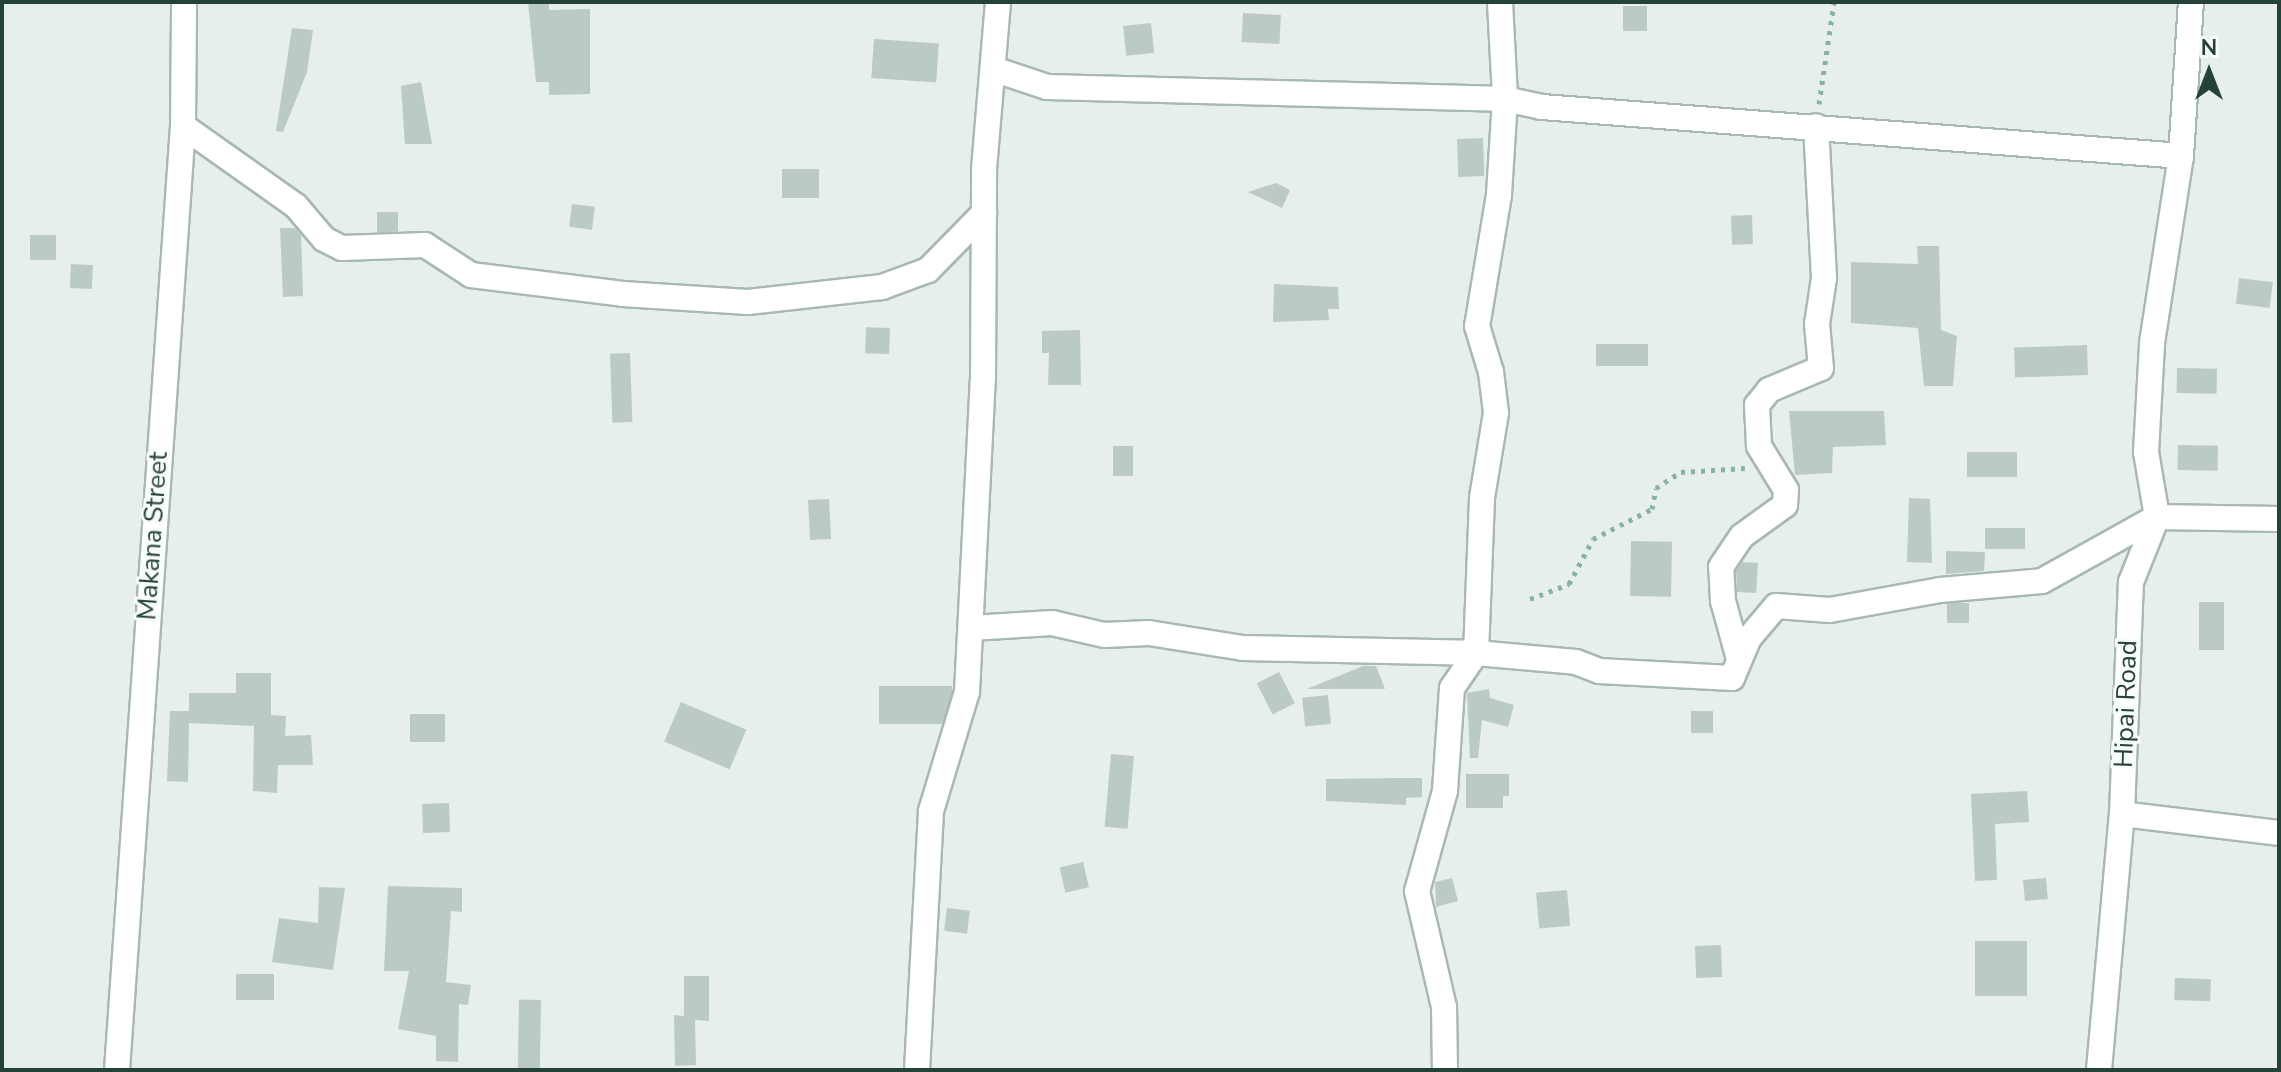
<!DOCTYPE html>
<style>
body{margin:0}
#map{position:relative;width:2281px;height:1072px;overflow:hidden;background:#e6efeb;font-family:"Nunito Sans",sans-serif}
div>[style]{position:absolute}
.building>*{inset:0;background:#bbcac4;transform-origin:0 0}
.path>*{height:5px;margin-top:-2.5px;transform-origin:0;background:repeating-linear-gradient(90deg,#86b3a5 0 4px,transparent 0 10px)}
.roads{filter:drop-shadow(2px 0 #a8b8b2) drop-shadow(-2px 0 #a8b8b2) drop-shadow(0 2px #a8b8b2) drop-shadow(0 -2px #a8b8b2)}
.minor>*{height:24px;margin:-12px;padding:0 12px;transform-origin:12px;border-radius:12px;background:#fff}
span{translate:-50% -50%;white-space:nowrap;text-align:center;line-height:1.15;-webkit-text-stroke:6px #f7fbf9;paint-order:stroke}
.street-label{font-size:26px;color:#24423a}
.frame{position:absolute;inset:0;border:4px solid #24423a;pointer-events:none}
.north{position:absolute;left:2169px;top:32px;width:80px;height:80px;-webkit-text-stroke:6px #f7fbf9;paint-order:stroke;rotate:0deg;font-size:22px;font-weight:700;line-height:32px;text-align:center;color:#24423a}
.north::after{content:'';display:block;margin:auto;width:28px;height:36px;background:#24423a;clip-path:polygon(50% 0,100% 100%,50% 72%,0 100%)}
</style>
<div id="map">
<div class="building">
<i style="clip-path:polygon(528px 2px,549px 2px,549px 10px,590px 9px,590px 94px,549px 95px,549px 82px,536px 82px)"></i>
<i style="left:1623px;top:6px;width:24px;height:25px"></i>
<i style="left:1243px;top:13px;width:38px;height:29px;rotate:3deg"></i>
<i style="left:1151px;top:23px;width:30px;height:28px;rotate:84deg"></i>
<i style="clip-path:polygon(292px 28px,313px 30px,307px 72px,283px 132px,276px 131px)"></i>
<i style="left:874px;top:39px;width:65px;height:39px;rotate:4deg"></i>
<i style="clip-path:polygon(421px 82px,432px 144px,405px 144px,401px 86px)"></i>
<i style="left:1483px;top:138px;width:38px;height:26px;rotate:88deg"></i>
<i style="left:782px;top:169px;width:37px;height:29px"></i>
<i style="clip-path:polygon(1276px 183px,1290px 190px,1282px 208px,1248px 192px)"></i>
<i style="left:572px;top:204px;width:23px;height:23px;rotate:7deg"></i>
<i style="left:377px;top:212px;width:21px;height:20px"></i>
<i style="left:1752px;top:215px;width:29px;height:21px;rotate:88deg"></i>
<i style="clip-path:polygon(280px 228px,295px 228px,301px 235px,303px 296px,283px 297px)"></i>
<i style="left:30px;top:235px;width:26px;height:25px"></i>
<i style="clip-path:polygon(1917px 246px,1939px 246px,1941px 330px,1957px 336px,1953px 386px,1924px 386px,1918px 328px,1851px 323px,1851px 262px,1918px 264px)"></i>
<i style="left:71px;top:264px;width:22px;height:24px;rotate:3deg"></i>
<i style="left:2239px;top:278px;width:34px;height:26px;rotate:7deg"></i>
<i style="clip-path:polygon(1274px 284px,1338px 287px,1339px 309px,1328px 309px,1329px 320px,1273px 322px)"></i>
<i style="left:890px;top:328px;width:26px;height:24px;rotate:92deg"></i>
<i style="clip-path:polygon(1080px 330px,1081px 385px,1048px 385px,1049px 353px,1042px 353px,1042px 331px)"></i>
<i style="left:1648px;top:344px;width:22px;height:52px;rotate:90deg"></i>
<i style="left:2087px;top:345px;width:30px;height:73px;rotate:88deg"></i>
<i style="left:630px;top:353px;width:69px;height:20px;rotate:88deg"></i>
<i style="left:2177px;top:368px;width:40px;height:25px;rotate:1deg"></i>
<i style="clip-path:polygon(1789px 411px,1884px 411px,1886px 445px,1833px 447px,1832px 473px,1795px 475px)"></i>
<i style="left:2178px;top:445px;width:40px;height:25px;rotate:1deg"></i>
<i style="left:1113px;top:446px;width:20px;height:30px"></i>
<i style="left:1967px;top:452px;width:50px;height:25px"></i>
<i style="clip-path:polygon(1909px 498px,1930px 499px,1932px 563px,1907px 562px)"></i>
<i style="left:829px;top:499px;width:40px;height:21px;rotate:87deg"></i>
<i style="left:1985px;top:528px;width:40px;height:21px"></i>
<i style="left:1631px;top:541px;width:41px;height:55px;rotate:1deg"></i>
<i style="clip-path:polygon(1946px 551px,1985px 552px,1984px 571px,1946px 574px)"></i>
<i style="clip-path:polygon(1742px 562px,1758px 563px,1756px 593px,1737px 592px,1736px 571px)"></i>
<i style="left:2199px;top:602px;width:25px;height:48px"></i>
<i style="left:1969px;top:603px;width:20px;height:22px;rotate:90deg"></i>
<i style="clip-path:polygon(1363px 666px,1376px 666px,1385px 689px,1307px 689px)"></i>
<i style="left:1279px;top:672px;width:35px;height:25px;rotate:63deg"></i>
<i style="clip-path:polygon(236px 673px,271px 673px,271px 715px,286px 716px,285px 736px,311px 735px,313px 765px,278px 765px,277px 793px,253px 791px,254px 726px,189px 723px,188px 782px,167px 781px,170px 711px,189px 711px,189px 693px,236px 693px)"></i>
<i style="left:879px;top:686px;width:73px;height:38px"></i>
<i style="clip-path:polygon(1489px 689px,1490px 698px,1514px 705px,1508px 727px,1482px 720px,1478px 758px,1470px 758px,1467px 693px)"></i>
<i style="left:1328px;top:695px;width:29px;height:26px;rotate:84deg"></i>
<i style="left:681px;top:702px;width:71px;height:43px;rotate:23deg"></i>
<i style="left:1691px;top:711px;width:22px;height:22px"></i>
<i style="left:410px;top:714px;width:35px;height:28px"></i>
<i style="left:1111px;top:754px;width:23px;height:73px;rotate:5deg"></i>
<i style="clip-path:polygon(1466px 774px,1509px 774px,1509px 796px,1503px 796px,1503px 808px,1466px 808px)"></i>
<i style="clip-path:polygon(1401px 778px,1422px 778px,1422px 797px,1406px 798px,1406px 805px,1326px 801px,1326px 779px)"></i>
<i style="clip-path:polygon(2027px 791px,2029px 822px,1995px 824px,1997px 880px,1975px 881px,1971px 794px)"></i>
<i style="left:449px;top:803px;width:29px;height:27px;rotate:88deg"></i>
<i style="left:1083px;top:862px;width:26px;height:24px;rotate:77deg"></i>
<i style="clip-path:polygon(1452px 878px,1458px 901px,1436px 907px,1435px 882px)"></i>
<i style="left:2046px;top:878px;width:21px;height:23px;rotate:85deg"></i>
<i style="clip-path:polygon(388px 886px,462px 888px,462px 912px,451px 911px,446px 982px,471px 985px,468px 1005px,459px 1004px,458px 1062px,436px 1061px,436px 1036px,398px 1029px,409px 971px,384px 971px)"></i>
<i style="clip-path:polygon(319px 887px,345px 888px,333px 970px,272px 962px,279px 918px,318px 923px)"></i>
<i style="left:1567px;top:890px;width:36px;height:31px;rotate:85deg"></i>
<i style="left:947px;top:908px;width:23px;height:23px;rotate:7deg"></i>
<i style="left:1975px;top:941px;width:52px;height:55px"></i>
<i style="left:1721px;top:945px;width:32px;height:26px;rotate:88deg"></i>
<i style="left:236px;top:974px;width:38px;height:26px"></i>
<i style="clip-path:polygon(684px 976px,709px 976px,709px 1021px,695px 1020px,696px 1065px,675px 1066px,674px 1015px,684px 1016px)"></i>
<i style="left:2175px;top:978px;width:36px;height:22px;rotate:2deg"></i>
<i style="left:541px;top:1000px;width:70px;height:22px;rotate:91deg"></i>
</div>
<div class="path">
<i style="left:1819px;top:104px;width:103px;rotate:-81.6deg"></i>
<i style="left:1530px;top:599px;width:42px;rotate:-21deg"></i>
<i style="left:1569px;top:584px;width:51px;rotate:-61.9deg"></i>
<i style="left:1593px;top:539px;width:66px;rotate:-27deg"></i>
<i style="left:1652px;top:509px;width:21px;rotate:-79deg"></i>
<i style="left:1656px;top:488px;width:30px;rotate:-33deg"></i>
<i style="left:1681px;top:472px;width:64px;rotate:-3.6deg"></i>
</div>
<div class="roads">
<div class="minor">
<i style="left:1500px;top:2px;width:97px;rotate:87deg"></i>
<i style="left:1505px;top:99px;width:96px;rotate:93.6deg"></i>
<i style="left:1499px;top:195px;width:133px;rotate:99.5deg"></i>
<i style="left:1477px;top:326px;width:48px;rotate:73.1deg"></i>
<i style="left:1491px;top:372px;width:41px;rotate:83deg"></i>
<i style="left:1496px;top:413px;width:86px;rotate:99.4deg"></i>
<i style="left:1482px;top:498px;width:155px;rotate:92.2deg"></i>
<i style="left:1476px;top:653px;width:100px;rotate:5.1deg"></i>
<i style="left:1576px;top:662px;width:25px;rotate:21deg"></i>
<i style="left:1599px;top:671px;width:133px;rotate:3deg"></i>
<i style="left:1732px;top:678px;width:43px;rotate:-67deg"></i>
<i style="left:1749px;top:638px;width:42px;rotate:-49.8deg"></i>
<i style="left:1776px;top:606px;width:54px;rotate:4.2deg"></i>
<i style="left:1830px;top:610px;width:112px;rotate:-10.3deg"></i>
<i style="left:1940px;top:590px;width:102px;rotate:-5deg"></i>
<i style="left:2042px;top:581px;width:132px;rotate:-29.1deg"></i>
<i style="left:2157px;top:517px;width:122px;rotate:0.9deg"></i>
<i style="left:993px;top:69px;width:57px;rotate:18.4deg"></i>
<i style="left:1047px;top:87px;width:458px;rotate:1.5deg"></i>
<i style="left:1505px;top:99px;width:38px;rotate:12deg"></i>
<i style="left:1542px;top:107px;width:641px;rotate:4.38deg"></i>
<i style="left:183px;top:126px;width:138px;rotate:35.3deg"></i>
<i style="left:296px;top:206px;width:43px;rotate:49.7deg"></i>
<i style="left:324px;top:239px;width:20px;rotate:27deg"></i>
<i style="left:342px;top:248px;width:83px;rotate:-2.1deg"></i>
<i style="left:425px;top:245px;width:55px;rotate:33.1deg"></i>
<i style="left:471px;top:275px;width:153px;rotate:7.1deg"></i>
<i style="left:623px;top:294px;width:125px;rotate:3.7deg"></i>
<i style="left:748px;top:302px;width:135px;rotate:-6.4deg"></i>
<i style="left:882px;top:287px;width:49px;rotate:-20.3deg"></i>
<i style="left:928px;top:270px;width:80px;rotate:-45.5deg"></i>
<i style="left:971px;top:628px;width:81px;rotate:-3.5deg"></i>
<i style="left:1052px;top:623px;width:53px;rotate:13deg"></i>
<i style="left:1104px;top:635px;width:45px;rotate:-2.5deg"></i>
<i style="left:1149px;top:633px;width:95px;rotate:9.1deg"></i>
<i style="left:1243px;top:648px;width:233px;rotate:1.2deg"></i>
<i style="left:1476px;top:653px;width:42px;rotate:124.4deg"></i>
<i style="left:1452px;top:688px;width:103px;rotate:93.9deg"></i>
<i style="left:1445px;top:791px;width:104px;rotate:105.6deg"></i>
<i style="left:1417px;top:891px;width:119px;rotate:76.9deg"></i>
<i style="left:1444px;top:1007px;width:63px;rotate:89.1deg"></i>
<i style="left:1739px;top:659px;width:60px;rotate:-105.4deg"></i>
<i style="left:1723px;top:601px;width:34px;rotate:-93deg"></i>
<i style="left:1721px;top:567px;width:37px;rotate:-56deg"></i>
<i style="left:1742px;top:536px;width:53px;rotate:-35.8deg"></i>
<i style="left:1785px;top:505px;width:15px;rotate:-86deg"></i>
<i style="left:1786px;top:490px;width:52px;rotate:-121.5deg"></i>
<i style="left:1759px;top:446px;width:41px;rotate:-92.8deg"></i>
<i style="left:1757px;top:405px;width:19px;rotate:-51deg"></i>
<i style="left:1769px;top:390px;width:56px;rotate:-22.9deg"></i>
<i style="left:1821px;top:368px;width:44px;rotate:-95.2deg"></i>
<i style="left:1817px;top:324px;width:47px;rotate:-81.3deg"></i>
<i style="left:1824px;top:278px;width:152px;rotate:-93deg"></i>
<i style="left:2122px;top:814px;width:158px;rotate:6.9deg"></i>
<i style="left:117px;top:1070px;width:946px;rotate:-86deg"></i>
<i style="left:183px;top:126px;width:124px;rotate:-89.5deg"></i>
<i style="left:917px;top:1070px;width:259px;rotate:-86.9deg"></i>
<i style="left:931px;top:811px;width:124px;rotate:-73.2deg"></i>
<i style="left:967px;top:692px;width:313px;rotate:-87.1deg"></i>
<i style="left:983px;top:379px;width:210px;rotate:-89.7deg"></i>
<i style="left:984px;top:169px;width:168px;rotate:-85.2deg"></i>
<i style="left:2099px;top:1070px;width:257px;rotate:-84.9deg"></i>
<i style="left:2122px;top:814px;width:232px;rotate:-87.8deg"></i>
<i style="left:2131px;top:582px;width:70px;rotate:-68.2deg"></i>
<i style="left:2157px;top:517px;width:66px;rotate:-99.6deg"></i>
<i style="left:2146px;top:452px;width:109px;rotate:-86.8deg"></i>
<i style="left:2152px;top:343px;width:189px;rotate:-81.2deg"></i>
<i style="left:2181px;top:156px;width:154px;rotate:-86.3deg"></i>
</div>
</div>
<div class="street-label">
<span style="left:153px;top:536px;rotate:-86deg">Makana Street</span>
<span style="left:2126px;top:704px;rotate:-88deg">Hipai Road</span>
</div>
<div class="frame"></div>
<div class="north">N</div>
</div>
